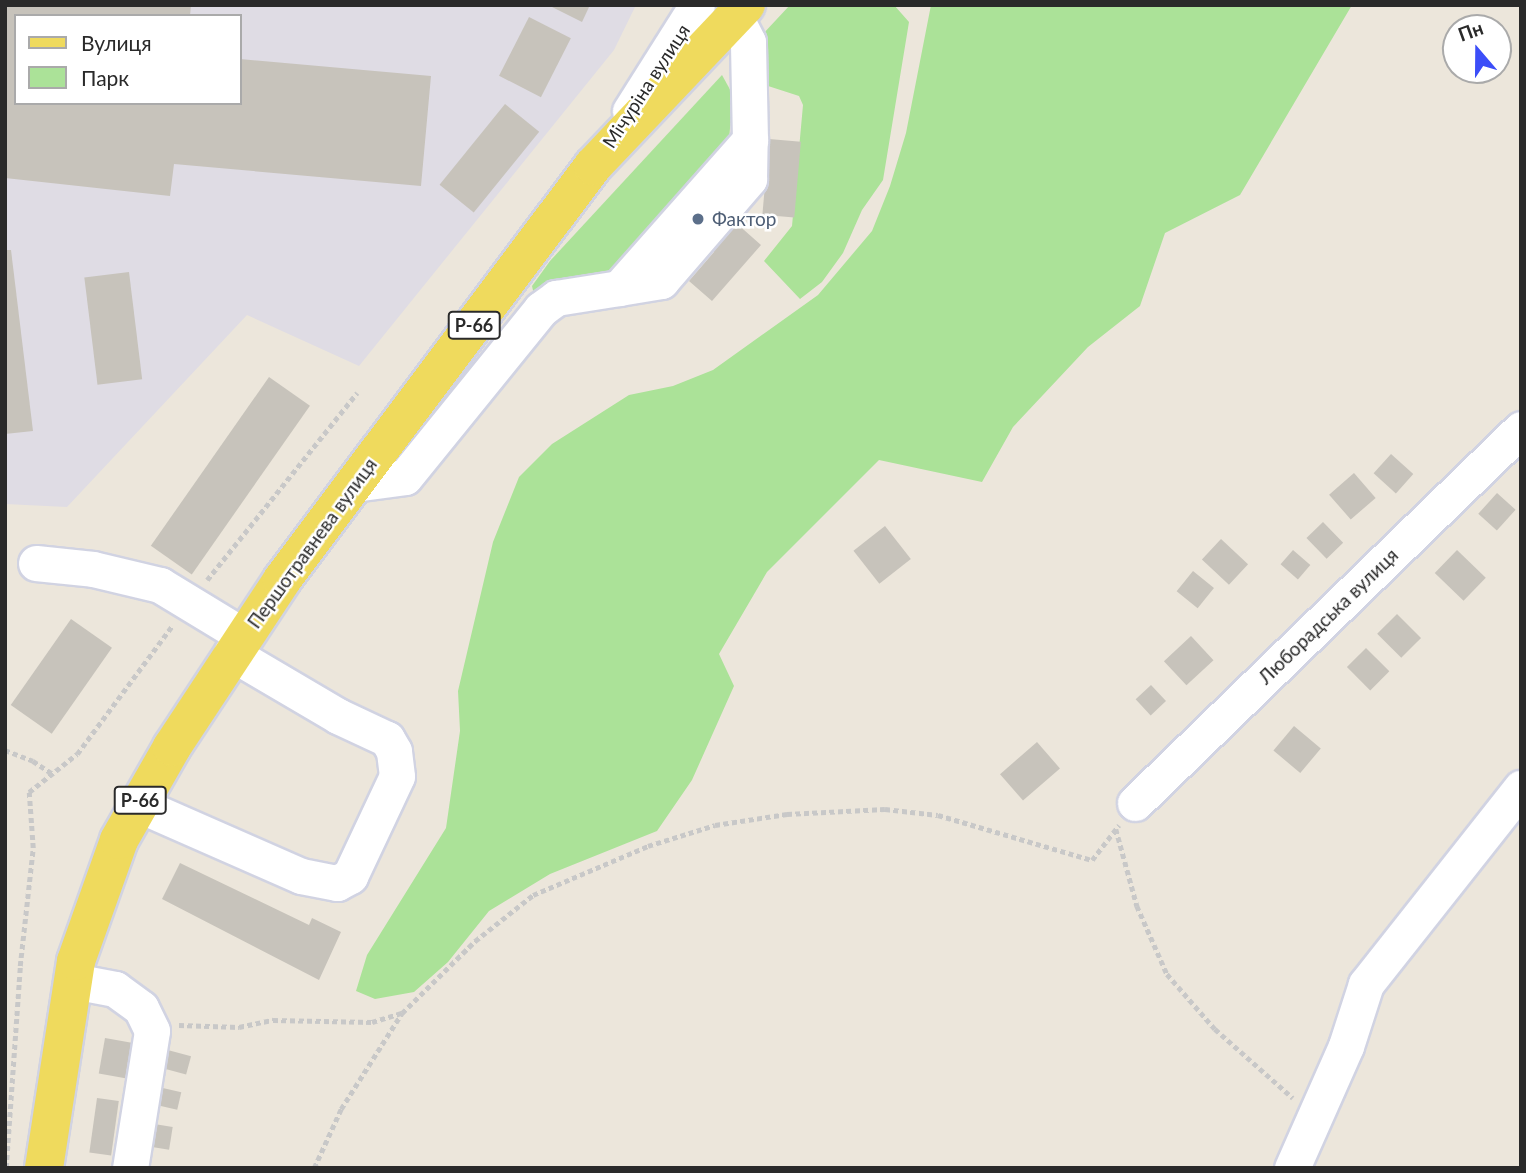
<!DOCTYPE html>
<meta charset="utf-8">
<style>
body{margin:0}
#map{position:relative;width:1526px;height:1173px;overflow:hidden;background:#ece6db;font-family:Lato,sans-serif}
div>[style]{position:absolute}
.industrial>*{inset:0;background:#dfdce4}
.green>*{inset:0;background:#abe298}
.building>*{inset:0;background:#c7c3bb;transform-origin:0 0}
.path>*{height:4.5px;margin-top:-2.25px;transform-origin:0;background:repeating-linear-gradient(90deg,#c8c8c8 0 5px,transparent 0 8.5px)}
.roads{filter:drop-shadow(2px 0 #d1d3e2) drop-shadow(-2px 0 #d1d3e2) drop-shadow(0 2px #d1d3e2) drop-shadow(0 -2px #d1d3e2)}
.minor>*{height:35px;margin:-17.5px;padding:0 17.5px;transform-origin:17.5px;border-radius:17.5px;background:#fff}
.major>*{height:38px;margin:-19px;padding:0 19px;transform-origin:19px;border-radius:19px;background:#efda5d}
.dots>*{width:19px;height:19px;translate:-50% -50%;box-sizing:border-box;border:4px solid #fff;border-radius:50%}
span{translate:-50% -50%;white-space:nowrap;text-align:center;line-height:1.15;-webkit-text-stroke:5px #fff;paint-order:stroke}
.shield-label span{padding:2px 5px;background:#fff;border:2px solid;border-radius:5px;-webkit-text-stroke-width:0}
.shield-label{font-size:18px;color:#2a2a2a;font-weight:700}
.street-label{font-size:19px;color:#2a2a2a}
.service-label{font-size:19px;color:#4e5e75}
.left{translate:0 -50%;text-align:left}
.frame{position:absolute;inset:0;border:7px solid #2a2a2a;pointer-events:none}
.legend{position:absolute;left:14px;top:14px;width:228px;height:91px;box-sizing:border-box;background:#fff;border:2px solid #aaa;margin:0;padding:9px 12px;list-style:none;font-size:21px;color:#2a2a2a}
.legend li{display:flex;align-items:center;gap:14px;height:35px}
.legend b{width:35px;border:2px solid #aaa}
.north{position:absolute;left:1442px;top:14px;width:70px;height:70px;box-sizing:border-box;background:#fff;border:2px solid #aaa;border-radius:50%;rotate:340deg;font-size:19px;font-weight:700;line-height:28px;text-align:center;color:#2a2a2a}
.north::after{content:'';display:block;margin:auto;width:24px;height:32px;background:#3c4ef8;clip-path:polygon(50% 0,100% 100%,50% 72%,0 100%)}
</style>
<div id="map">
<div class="industrial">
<i style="clip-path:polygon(evenodd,5px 5px,636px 5px,614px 50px,359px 366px,247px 315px,67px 507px,5px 504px,5px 5px,16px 16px,240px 16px,240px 103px,16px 103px,16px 16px)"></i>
</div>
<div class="green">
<i style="clip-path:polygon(790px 5px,894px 5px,909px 22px,883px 180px,862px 210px,843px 253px,822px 282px,800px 299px,764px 261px,792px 226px,803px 105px,799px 96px,765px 85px,761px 36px)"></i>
<i style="clip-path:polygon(931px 5px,1352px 5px,1240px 195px,1165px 233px,1140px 306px,1088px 347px,1013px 427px,982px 482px,879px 460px,767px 572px,719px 654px,734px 686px,692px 780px,657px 831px,550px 874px,489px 911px,448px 962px,414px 992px,375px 999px,356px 991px,367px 955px,446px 828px,460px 731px,458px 691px,493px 542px,519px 477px,552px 444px,629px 395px,673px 386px,713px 370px,818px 295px,872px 231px,890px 186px,906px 133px)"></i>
<i style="clip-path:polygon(722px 75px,733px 95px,729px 139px,614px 272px,535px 299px,532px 286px,550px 261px)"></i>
</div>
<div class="building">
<i style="clip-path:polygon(5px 5px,191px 5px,190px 16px,16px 16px,16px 103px,240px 103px,240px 59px,431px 76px,421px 186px,174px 164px,170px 196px,5px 178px)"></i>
<i style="clip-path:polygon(548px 5px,590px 5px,582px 22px)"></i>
<i style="left:529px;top:17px;width:47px;height:66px;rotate:27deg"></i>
<i style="left:505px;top:104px;width:44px;height:104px;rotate:39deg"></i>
<i style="left:769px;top:139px;width:32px;height:76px;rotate:5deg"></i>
<i style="clip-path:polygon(692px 184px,761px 245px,712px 301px,689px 281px,714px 252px,668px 211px)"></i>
<i style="clip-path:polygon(5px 250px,11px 250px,33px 431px,5px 434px)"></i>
<i style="left:129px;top:272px;width:108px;height:45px;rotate:83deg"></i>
<i style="left:269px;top:377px;width:50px;height:206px;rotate:35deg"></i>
<i style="left:1391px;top:454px;width:30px;height:26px;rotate:42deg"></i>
<i style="left:1354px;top:473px;width:33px;height:33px;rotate:49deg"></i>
<i style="left:1497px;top:493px;width:25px;height:28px;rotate:42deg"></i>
<i style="left:1323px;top:522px;width:29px;height:23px;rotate:46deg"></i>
<i style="left:885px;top:526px;width:42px;height:40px;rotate:52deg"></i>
<i style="left:1221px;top:539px;width:37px;height:28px;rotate:43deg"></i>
<i style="left:1293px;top:550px;width:23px;height:19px;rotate:41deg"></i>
<i style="left:1457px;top:550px;width:40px;height:32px;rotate:44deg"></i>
<i style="left:1193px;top:571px;width:27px;height:26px;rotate:39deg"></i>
<i style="left:1397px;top:614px;width:34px;height:28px;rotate:45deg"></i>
<i style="left:71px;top:619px;width:50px;height:105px;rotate:35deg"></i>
<i style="left:1191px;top:636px;width:33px;height:37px;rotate:47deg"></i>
<i style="left:1366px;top:648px;width:33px;height:27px;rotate:45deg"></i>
<i style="left:1151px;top:685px;width:22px;height:21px;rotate:47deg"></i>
<i style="left:1294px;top:726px;width:35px;height:32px;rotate:40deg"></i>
<i style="left:1037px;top:742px;width:35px;height:49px;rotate:49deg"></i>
<i style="clip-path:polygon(180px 863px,309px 925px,312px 918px,341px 932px,319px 980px,162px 899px)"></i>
<i style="left:105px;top:1038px;width:27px;height:36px;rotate:10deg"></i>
<i style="left:164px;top:1049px;width:28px;height:19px;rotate:15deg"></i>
<i style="left:154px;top:1086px;width:28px;height:18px;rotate:13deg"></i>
<i style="left:97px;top:1098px;width:22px;height:55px;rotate:8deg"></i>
<i style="left:148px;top:1123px;width:25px;height:23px;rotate:9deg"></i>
</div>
<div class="path">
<i style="left:207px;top:580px;width:240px;rotate:-51.3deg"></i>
<i style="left:5px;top:750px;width:30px;rotate:21deg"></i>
<i style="left:33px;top:761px;width:24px;rotate:33deg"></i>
<i style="left:1116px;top:829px;width:80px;rotate:74.7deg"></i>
<i style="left:1137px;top:906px;width:74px;rotate:66.2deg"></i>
<i style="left:1167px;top:974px;width:73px;rotate:48.9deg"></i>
<i style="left:1215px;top:1029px;width:104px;rotate:41.5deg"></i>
<i style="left:179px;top:1025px;width:60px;rotate:1.9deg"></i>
<i style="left:239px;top:1027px;width:35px;rotate:-12deg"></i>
<i style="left:273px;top:1020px;width:99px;rotate:1.2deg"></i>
<i style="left:372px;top:1022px;width:31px;rotate:-17deg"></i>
<i style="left:6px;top:1168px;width:202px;rotate:-86deg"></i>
<i style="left:20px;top:966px;width:119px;rotate:-83.7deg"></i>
<i style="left:33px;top:848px;width:56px;rotate:-94.1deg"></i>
<i style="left:29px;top:792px;width:61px;rotate:-38.4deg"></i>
<i style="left:77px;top:754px;width:159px;rotate:-53.4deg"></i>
<i style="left:314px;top:1168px;width:65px;rotate:-65.4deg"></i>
<i style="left:341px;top:1109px;width:114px;rotate:-57.6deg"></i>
<i style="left:402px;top:1013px;width:103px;rotate:-44.6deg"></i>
<i style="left:475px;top:941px;width:74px;rotate:-38.4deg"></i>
<i style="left:533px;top:895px;width:125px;rotate:-23.1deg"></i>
<i style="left:648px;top:846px;width:70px;rotate:-17.4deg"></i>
<i style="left:715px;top:825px;width:73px;rotate:-8.7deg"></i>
<i style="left:787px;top:814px;width:98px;rotate:-2.9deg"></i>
<i style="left:885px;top:809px;width:53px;rotate:6.5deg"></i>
<i style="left:938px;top:815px;width:160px;rotate:16.3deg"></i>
<i style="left:1092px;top:860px;width:44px;rotate:-52.4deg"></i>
</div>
<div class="roads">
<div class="minor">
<i style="left:630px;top:111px;width:125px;rotate:-57.7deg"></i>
<i style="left:619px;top:288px;width:43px;rotate:-9.5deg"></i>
<i style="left:661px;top:281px;width:135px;rotate:-49.2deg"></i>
<i style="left:749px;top:179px;width:39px;rotate:-89deg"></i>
<i style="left:354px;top:484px;width:51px;rotate:-7.8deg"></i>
<i style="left:405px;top:477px;width:216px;rotate:-51deg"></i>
<i style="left:541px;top:309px;width:19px;rotate:-36deg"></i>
<i style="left:556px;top:298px;width:64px;rotate:-9deg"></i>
<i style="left:619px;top:288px;width:198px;rotate:-48.5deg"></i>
<i style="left:750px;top:140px;width:98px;rotate:-91.2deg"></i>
<i style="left:748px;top:42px;width:28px;rotate:-117deg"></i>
<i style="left:36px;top:563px;width:57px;rotate:6deg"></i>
<i style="left:93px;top:569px;width:69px;rotate:13.4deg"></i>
<i style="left:160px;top:585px;width:98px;rotate:31.3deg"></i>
<i style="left:1135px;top:803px;width:537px;rotate:-44.1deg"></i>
<i style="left:137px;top:804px;width:179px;rotate:23.7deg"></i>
<i style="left:301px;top:876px;width:37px;rotate:11deg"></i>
<i style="left:337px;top:883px;width:15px;rotate:-28deg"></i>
<i style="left:350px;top:876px;width:110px;rotate:-64.8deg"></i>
<i style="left:397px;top:776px;width:25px;rotate:-97deg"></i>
<i style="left:394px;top:751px;width:14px;rotate:-120deg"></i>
<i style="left:387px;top:739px;width:54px;rotate:-154.9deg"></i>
<i style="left:338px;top:716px;width:124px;rotate:-149.5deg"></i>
<i style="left:73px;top:981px;width:43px;rotate:10.8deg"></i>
<i style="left:115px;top:989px;width:32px;rotate:36deg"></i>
<i style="left:141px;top:1008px;width:25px;rotate:64deg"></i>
<i style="left:152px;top:1031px;width:139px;rotate:99.1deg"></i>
<i style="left:1292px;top:1168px;width:133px;rotate:-66.1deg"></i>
<i style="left:1346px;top:1046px;width:65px;rotate:-72.1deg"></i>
<i style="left:1366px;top:984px;width:250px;rotate:-51.7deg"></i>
</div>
<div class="major">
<i style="left:44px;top:1168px;width:209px;rotate:-81.2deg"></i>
<i style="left:76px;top:961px;width:128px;rotate:-70.4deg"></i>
<i style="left:119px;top:840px;width:107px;rotate:-60.3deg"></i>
<i style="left:172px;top:747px;width:200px;rotate:-56.6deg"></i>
<i style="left:282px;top:580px;width:518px;rotate:-53.09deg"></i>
<i style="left:593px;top:166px;width:222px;rotate:-46.5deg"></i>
</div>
</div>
<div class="dots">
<i style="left:698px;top:219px;background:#5c6f8a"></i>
</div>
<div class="shield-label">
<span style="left:474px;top:325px">Р-66</span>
<span style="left:140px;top:800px">Р-66</span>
</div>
<div class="street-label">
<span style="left:646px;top:86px;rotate:-57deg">Мічуріна вулиця</span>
<span style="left:312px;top:543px;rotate:-54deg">Першотравнева вулиця</span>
<span style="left:1328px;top:616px;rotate:-44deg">Люборадська вулиця</span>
</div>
<div class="service-label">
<span class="left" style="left:712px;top:219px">Фактор</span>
</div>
<div class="frame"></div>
<ul class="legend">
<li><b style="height:9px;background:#efda5d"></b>Вулиця</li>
<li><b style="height:19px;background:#abe298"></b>Парк</li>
</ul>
<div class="north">Пн</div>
</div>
